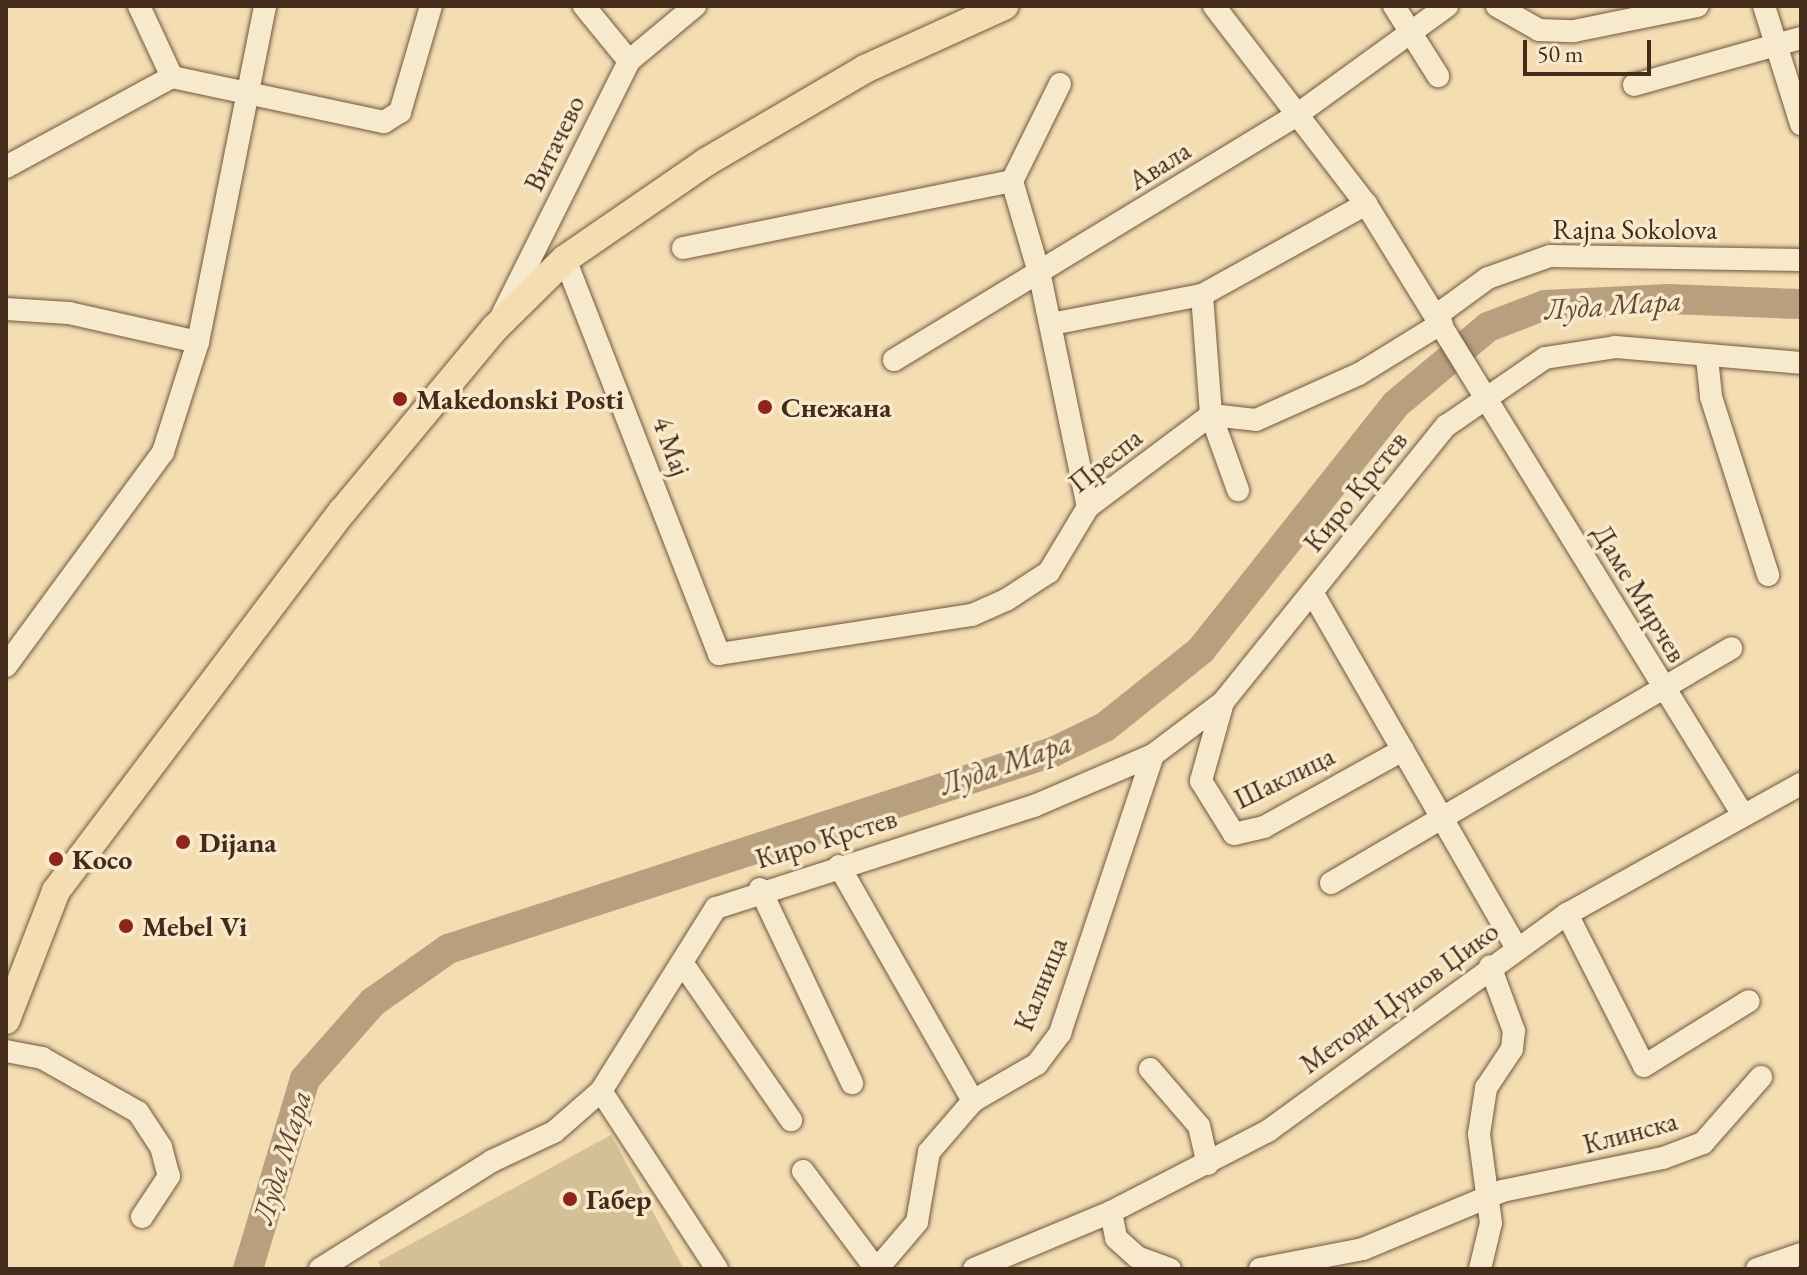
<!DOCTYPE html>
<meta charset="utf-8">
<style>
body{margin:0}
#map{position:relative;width:1807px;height:1275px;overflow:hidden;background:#f3ddb1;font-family:"EB Garamond",serif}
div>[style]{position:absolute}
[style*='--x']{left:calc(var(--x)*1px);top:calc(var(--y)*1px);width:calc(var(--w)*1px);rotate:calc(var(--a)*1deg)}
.green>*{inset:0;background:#d5bf97}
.river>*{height:30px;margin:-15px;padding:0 15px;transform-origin:15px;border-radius:15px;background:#b8a07e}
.roads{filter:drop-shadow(0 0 2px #705840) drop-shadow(0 0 2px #705840)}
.minor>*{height:22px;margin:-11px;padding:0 11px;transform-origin:11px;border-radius:11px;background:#f7e9cc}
.major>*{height:28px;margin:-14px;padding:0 14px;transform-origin:14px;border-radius:14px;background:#f3ddb1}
.dots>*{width:22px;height:22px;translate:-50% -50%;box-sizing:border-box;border:4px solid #f7e9cc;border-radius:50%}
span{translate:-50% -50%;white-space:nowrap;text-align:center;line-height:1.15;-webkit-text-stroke:7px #f7e9cc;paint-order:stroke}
.street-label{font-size:28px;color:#442b1a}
.poi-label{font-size:28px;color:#442b1a;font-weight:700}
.left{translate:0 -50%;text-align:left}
.water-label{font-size:30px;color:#614833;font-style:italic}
.frame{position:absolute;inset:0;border:8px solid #442b1a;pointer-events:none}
.scale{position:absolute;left:1523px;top:40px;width:128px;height:36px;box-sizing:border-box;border:4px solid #442b1a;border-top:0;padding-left:10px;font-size:24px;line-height:28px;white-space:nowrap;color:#442b1a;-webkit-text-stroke:6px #f7e9cc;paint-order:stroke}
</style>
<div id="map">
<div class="green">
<div style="clip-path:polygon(611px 1135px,684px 1269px,382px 1269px,378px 1262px)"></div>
</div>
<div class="river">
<div style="--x:248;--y:1269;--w:198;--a:-73.3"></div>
<div style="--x:305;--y:1079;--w:103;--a:-48.6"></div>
<div style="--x:373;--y:1002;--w:92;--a:-35.2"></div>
<div style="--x:448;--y:949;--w:636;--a:-18.04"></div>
<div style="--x:1053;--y:752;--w:58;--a:-25.7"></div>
<div style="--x:1105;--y:727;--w:123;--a:-38.7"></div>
<div style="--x:1201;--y:650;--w:314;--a:-51.6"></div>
<div style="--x:1396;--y:404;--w:120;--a:-39.9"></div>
<div style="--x:1488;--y:327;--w:61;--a:-21.1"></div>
<div style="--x:1545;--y:305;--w:123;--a:-2.8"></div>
<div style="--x:1668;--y:299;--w:133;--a:2.2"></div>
</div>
<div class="roads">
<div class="minor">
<div style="--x:139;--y:6;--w:78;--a:65.1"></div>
<div style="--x:172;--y:77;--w:217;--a:12"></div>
<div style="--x:384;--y:122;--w:19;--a:-32"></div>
<div style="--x:400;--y:112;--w:110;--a:-73.7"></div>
<div style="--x:584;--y:6;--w:71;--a:50.7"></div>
<div style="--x:1214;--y:6;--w:250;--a:52.5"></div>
<div style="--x:1366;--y:204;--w:718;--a:58.32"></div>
<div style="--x:1394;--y:6;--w:83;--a:57.8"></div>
<div style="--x:1497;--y:6;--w:48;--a:29.7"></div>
<div style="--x:1539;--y:30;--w:35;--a:2"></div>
<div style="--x:1574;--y:31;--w:126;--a:-11.5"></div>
<div style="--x:1764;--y:6;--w:124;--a:72.6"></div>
<div style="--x:1060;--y:84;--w:108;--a:116.3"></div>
<div style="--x:1012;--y:181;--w:99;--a:73.6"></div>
<div style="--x:1040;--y:276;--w:236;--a:78.3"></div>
<div style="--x:1634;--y:85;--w:173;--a:-15.7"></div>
<div style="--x:6;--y:167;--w:189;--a:-28.5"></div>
<div style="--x:683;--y:248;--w:336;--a:-11.5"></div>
<div style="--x:565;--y:259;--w:424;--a:68.7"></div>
<div style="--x:719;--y:654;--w:256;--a:-8.8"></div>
<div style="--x:972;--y:615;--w:37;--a:-24"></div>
<div style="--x:1006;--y:600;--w:51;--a:-33.1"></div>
<div style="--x:1049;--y:572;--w:76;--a:-59"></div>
<div style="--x:1088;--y:507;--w:154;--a:-36.8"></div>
<div style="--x:1211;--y:415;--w:45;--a:6.3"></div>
<div style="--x:1256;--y:420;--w:113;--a:-24.1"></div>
<div style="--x:1359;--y:374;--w:97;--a:-31.6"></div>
<div style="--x:1202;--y:295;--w:120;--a:85.7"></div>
<div style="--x:1211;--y:415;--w:80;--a:70.2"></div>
<div style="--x:6;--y:309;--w:63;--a:3.6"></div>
<div style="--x:69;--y:313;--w:132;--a:12.7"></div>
<div style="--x:503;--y:313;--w:282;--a:-63.4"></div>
<div style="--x:629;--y:61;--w:86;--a:-39.8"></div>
<div style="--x:1437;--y:315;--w:63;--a:-36"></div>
<div style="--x:1488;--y:278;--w:66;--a:-19.5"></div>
<div style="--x:1550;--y:256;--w:251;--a:0.9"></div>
<div style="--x:1051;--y:324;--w:154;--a:-10.9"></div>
<div style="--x:1202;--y:295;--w:188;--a:-29"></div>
<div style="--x:1707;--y:358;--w:39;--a:84"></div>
<div style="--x:1711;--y:397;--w:187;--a:72.2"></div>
<div style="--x:894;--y:360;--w:473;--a:-31.3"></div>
<div style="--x:1298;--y:114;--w:184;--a:-35.9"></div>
<div style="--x:1312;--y:592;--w:411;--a:60.1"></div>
<div style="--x:6;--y:666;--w:265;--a:-53.7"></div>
<div style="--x:163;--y:452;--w:115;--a:-72.3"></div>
<div style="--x:198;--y:342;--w:343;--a:-78.7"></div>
<div style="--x:1223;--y:702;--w:82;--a:105.6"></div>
<div style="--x:1201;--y:781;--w:62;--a:58.1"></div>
<div style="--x:1234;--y:834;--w:31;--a:-13"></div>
<div style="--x:1264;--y:827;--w:159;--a:-29"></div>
<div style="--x:839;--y:866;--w:271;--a:60.3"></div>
<div style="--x:1331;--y:883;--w:464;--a:-30.4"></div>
<div style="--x:760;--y:889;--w:215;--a:64.6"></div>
<div style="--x:1567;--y:914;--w:170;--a:63.1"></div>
<div style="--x:1644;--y:1066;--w:123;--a:-31.8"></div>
<div style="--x:683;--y:964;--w:190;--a:55.3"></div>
<div style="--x:6;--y:1051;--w:37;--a:11"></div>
<div style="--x:42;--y:1058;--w:110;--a:29.4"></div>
<div style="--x:138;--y:1112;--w:42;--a:56.7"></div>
<div style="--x:161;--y:1147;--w:30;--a:75"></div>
<div style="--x:169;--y:1176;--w:49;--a:123.4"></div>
<div style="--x:1150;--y:1069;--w:75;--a:49.3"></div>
<div style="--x:1199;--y:1126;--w:39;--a:77"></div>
<div style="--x:601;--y:1091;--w:212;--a:56.9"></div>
<div style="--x:803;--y:1171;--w:122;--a:53.3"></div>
<div style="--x:1111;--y:1212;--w:26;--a:79"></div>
<div style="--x:1116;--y:1238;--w:28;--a:42"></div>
<div style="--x:1137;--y:1257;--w:35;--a:20"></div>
<div style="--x:320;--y:1269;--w:203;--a:-32.1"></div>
<div style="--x:492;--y:1161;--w:68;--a:-25.1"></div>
<div style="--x:554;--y:1132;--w:62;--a:-41.1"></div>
<div style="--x:601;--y:1091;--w:216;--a:-57.9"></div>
<div style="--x:716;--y:908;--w:334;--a:-17.8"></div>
<div style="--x:1034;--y:806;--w:129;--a:-23.2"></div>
<div style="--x:1153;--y:755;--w:88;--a:-37.1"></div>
<div style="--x:1223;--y:702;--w:355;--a:-51.1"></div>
<div style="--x:1446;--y:426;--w:120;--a:-34.5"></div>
<div style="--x:1545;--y:358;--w:71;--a:-8.9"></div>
<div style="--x:1615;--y:347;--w:187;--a:4.9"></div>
<div style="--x:877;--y:1269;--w:62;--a:-49.6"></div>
<div style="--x:917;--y:1222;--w:71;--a:-80.3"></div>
<div style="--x:929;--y:1152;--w:67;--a:-49.2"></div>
<div style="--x:973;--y:1101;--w:74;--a:-30"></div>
<div style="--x:1037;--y:1064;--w:39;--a:-53"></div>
<div style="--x:1060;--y:1033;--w:293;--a:-71.5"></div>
<div style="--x:974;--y:1269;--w:148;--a:-22.6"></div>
<div style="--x:1111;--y:1212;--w:177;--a:-27.3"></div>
<div style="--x:1268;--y:1131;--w:369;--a:-36"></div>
<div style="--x:1567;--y:914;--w:268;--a:-29.1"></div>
<div style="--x:1260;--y:1269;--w:105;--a:-11"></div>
<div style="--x:1363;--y:1249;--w:151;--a:-22.6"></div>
<div style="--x:1502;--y:1191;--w:164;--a:-11.6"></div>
<div style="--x:1663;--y:1158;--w:43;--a:-20.6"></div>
<div style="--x:1703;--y:1143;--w:88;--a:-48.7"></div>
<div style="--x:1480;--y:1269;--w:47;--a:-76.6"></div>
<div style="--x:1491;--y:1223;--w:90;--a:-97.7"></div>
<div style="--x:1479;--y:1134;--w:47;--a:-81.3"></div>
<div style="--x:1486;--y:1088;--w:47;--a:-56.3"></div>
<div style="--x:1512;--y:1049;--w:18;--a:-84"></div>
<div style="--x:1514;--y:1031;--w:69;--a:-110.3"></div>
<div style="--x:1757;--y:1269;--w:46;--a:-18.8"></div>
</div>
<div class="major">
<div style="--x:6;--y:1020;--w:138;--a:-68.8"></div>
<div style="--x:56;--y:891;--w:475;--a:-53"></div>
<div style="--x:342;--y:512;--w:239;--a:-50.3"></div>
<div style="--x:495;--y:328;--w:98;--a:-44.6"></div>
<div style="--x:565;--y:259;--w:171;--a:-34.5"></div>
<div style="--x:706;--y:162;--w:184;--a:-30.3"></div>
<div style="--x:865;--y:69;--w:153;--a:-24.4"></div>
</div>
</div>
<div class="dots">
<div style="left:400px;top:399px;background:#8f2418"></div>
<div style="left:765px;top:407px;background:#8f2418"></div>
<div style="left:183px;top:842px;background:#8f2418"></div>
<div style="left:56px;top:859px;background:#8f2418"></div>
<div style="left:126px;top:926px;background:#8f2418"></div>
<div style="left:570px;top:1199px;background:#8f2418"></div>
</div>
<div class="street-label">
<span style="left:554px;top:143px;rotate:-64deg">Витачево</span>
<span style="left:1159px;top:165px;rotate:-32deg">Авала</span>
<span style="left:1635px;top:229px">Rajna Sokolova</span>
<span style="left:672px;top:446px;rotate:70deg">4 Мај</span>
<span style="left:1105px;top:460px;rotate:-39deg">Преспа</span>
<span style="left:1355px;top:491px;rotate:-51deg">Киро Крстев</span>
<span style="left:1640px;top:593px;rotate:59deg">Даме Мирчев</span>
<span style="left:1284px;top:777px;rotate:-26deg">Шаклица</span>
<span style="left:826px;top:838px;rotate:-17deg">Киро Крстев</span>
<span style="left:1040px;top:984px;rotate:-68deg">Калница</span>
<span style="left:1399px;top:997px;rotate:-36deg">Методи Џунов Џико</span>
<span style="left:1630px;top:1132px;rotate:-15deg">Клинска</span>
</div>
<div class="poi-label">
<span class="left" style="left:416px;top:399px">Makedonski Posti</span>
<span class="left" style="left:781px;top:407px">Снежана</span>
<span class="left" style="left:199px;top:842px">Dijana</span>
<span class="left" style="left:72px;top:859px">Koco</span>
<span class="left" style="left:142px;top:926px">Mebel Vi</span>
<span class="left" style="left:586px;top:1199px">Габер</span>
</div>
<div class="water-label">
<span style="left:1613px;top:305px;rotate:-4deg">Луда Мара</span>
<span style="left:1006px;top:764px;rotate:-19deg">Луда Мара</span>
<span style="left:282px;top:1157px;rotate:-73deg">Луда Мара</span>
</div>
<div class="frame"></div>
<div class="scale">50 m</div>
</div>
